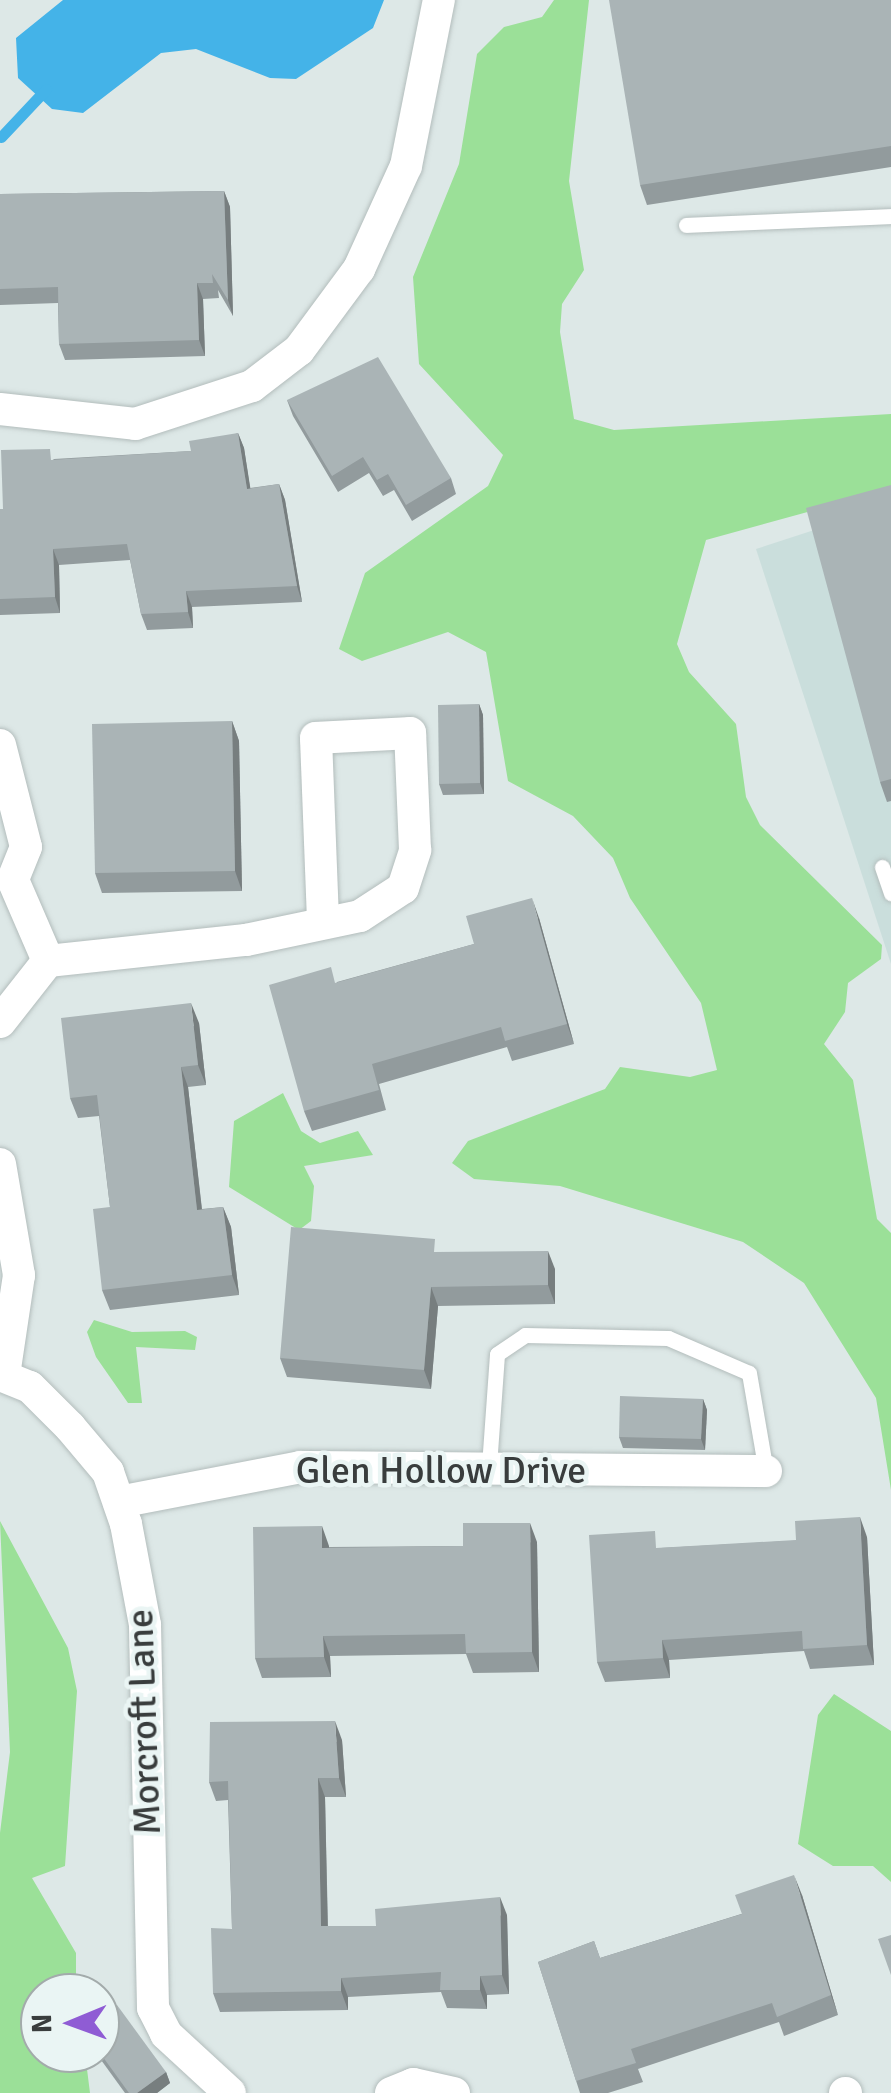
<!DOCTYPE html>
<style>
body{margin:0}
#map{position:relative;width:891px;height:2093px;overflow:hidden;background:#dde8e7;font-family:Signika,sans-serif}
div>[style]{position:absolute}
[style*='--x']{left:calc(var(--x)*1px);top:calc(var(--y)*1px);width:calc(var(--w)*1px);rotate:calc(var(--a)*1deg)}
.built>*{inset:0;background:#cadedc}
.green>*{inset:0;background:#9be098}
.water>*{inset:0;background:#44b3e8}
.stream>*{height:11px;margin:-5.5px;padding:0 5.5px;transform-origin:5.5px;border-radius:5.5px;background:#44b3e8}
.roads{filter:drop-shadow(0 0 2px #b3bdbc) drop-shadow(0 0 2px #b3bdbc)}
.service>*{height:15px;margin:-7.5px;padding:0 7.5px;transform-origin:7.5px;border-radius:7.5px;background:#fff}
.minor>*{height:32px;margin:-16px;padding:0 16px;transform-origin:16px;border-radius:16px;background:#fff}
.wall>*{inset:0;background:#929b9d}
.shaded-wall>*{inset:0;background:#777e7f}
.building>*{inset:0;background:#aab4b6}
span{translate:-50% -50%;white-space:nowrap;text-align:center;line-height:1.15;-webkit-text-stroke:9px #eaf5f4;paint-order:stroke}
.street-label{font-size:38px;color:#393d3d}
.north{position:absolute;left:20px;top:1973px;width:100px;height:100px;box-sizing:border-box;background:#eaf5f4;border:2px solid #a3abab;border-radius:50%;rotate:269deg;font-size:28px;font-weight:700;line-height:40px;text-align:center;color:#393d3d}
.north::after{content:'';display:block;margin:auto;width:35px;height:45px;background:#8f5cd4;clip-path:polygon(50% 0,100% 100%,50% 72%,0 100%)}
</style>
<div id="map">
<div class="built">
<div style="clip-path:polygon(891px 505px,891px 964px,756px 549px)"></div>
</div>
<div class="green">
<div style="clip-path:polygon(554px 0,589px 0,569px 181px,584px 270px,562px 304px,560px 332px,574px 419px,614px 430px,891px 414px,891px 489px,706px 540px,677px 644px,689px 672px,736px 724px,746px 797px,760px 825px,882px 945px,881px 959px,848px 983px,845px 1012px,824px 1044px,853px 1080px,877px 1219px,891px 1233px,891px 1490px,876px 1398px,804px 1283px,743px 1242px,560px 1186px,474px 1179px,452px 1163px,468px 1141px,605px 1089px,620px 1067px,690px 1077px,717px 1070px,701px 1003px,630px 898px,613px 858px,573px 816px,508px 781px,486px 652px,448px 632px,362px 661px,339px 649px,365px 573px,488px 486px,503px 455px,419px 364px,413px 277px,459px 164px,477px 54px,504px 27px,542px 17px)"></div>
<div style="clip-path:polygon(283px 1093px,301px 1131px,320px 1143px,358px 1131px,373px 1155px,304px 1166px,314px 1186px,311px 1221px,299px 1230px,229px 1187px,234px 1121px)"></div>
<div style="clip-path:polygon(94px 1320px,132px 1332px,185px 1331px,197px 1337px,195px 1350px,136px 1347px,142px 1403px,128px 1403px,96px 1357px,87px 1332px)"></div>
<div style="clip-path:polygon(0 1521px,68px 1648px,77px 1691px,65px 1866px,32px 1878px,76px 1953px,76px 1993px,40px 1993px,40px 2053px,85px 2053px,90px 2093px,0 2093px,0 1833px,10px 1752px)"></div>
<div style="clip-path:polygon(834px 1694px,891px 1731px,891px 1882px,873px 1866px,833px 1866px,798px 1844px,818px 1715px)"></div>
</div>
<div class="water">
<div style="clip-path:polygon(63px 0,384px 0,373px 28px,296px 79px,270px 78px,196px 49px,161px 53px,83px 113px,52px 109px,18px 78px,16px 38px)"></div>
</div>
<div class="stream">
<div style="--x:1;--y:137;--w:66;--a:-46.8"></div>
</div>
<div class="roads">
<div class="service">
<div style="--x:686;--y:225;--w:205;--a:-2.5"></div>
<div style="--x:882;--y:867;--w:28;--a:71"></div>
<div style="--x:489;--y:1466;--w:112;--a:-85.9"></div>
<div style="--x:497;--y:1354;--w:34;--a:-34"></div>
<div style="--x:525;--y:1335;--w:143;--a:1.2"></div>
<div style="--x:668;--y:1338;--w:88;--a:23.4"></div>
<div style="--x:749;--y:1373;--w:99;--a:80.2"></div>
</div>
<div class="minor">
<div style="--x:0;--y:409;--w:136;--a:6.3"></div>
<div style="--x:135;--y:424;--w:123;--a:-18"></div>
<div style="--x:252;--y:386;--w:59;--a:-37.5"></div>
<div style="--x:299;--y:350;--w:101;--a:-53.5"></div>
<div style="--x:359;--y:269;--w:113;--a:-65.5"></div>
<div style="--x:406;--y:166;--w:169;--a:-78.8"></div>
<div style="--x:0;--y:745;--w:105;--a:75.7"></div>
<div style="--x:26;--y:847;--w:35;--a:112"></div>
<div style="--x:13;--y:880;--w:88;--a:66.6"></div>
<div style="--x:0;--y:1022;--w:78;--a:-51.8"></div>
<div style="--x:48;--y:961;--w:199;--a:-6.1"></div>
<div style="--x:246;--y:940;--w:116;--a:-11.9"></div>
<div style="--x:360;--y:916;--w:51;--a:-33.1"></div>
<div style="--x:403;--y:888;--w:40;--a:-72"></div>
<div style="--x:415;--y:850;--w:117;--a:-92.4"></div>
<div style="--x:410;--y:733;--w:94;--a:177"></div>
<div style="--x:316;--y:738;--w:185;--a:87.8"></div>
<div style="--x:0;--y:1164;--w:113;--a:80.3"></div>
<div style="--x:19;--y:1275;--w:101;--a:98.5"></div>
<div style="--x:0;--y:1375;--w:32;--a:22"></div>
<div style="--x:30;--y:1387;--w:57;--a:45"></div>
<div style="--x:70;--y:1427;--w:59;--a:49.8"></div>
<div style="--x:108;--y:1472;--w:55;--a:70.9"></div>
<div style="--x:126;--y:1524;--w:103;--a:79.3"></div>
<div style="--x:145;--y:1625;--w:383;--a:88.8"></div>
<div style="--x:153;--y:2008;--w:29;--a:63"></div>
<div style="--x:166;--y:2034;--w:87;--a:42.7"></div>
<div style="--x:119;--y:1502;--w:184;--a:-10.9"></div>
<div style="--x:300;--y:1467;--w:466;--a:0.5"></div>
<div style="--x:391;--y:2093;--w:24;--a:-22"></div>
<div style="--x:413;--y:2084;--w:42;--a:12.4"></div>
<div style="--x:845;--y:2093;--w:1;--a:0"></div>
</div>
</div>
<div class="wall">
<div style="clip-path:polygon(891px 0,891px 167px,647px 205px,640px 185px)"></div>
<div style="clip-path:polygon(224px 191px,230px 207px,233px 316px,218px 290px,219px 298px,203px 299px,205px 356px,65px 360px,59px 344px,58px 303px,0 305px,0 194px)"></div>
<div style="clip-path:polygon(287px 400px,451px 478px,456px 494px,412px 521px,394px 490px,383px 496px,369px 473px,338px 492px,293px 416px)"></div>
<div style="clip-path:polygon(238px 433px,244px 448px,250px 488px,279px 484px,285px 500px,302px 602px,192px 607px,193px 628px,147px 630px,141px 614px,130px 560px,59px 565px,60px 613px,0 615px,0 509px,3px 509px,54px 459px,191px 451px)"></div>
<div style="clip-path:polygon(891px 485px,891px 801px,887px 802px,880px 782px)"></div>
<div style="clip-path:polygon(479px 704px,483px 715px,484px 794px,443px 795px,439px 784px)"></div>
<div style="clip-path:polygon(232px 721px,239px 741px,242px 891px,102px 893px,95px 873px)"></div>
<div style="clip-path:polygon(539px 918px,574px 1044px,512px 1061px,507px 1047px,379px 1084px,386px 1110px,312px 1131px,304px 1111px,337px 982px,474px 944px)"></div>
<div style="clip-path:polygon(199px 1023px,206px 1085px,188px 1087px,202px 1209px,223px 1207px,231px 1227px,239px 1295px,110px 1310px,102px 1290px,110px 1207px,99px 1116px,78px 1118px,70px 1098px)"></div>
<div style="clip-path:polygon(440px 1252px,555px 1269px,555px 1304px,438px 1306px,431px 1389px,287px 1377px,280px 1358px)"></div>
<div style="clip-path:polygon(703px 1399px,707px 1410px,705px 1450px,623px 1448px,619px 1437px)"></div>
<div style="clip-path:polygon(867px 1537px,874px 1665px,810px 1669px,804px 1651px,669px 1660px,670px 1678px,605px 1682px,597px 1662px,661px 1548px)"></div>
<div style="clip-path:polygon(537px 1542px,539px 1672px,473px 1673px,466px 1654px,330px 1656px,331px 1677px,262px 1678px,255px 1658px,329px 1547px,463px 1546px)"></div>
<div style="clip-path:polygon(342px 1740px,346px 1797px,325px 1797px,328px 1926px,376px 1926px,507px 1915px,509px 1994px,487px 1995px,487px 2009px,447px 2008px,441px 1992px,348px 1997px,348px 2010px,220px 2012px,213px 1993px,232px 1929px,228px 1800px,216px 1801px,209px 1782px)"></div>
<div style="clip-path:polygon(802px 1895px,838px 2015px,784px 2036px,779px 2022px,638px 2069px,643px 2082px,608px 2093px,580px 2093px,538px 1962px,594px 1941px,600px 1958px)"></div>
<div style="clip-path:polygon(96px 2053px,166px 2072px,170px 2083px,157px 2093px,125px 2093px)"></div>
</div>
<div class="shaded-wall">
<div style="clip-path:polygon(224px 191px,230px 207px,233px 316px,228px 300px)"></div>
<div style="clip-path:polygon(197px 283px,203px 299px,205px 356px,199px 340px)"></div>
<div style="clip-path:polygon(238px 433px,244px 448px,253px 505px,247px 489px)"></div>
<div style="clip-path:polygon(279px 484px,285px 500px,302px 602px,297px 586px)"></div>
<div style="clip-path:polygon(53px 549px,59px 565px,60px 613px,55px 597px)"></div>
<div style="clip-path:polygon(186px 591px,192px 607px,193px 628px,188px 612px)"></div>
<div style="clip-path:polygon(479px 704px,483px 715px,484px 794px,480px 783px)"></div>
<div style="clip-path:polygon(232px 721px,239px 741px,242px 891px,235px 871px)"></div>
<div style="clip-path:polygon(532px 898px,539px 918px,574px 1044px,567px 1024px)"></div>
<div style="clip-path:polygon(191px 1003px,199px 1023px,206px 1085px,198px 1065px)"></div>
<div style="clip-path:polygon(181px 1067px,188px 1087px,204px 1229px,197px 1210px)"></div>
<div style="clip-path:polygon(223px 1207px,231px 1227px,239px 1295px,232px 1275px)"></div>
<div style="clip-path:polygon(548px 1251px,555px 1269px,555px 1304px,548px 1285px)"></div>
<div style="clip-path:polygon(431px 1287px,438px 1306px,431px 1389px,424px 1370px)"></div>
<div style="clip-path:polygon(703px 1399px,707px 1410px,705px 1450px,701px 1439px)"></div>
<div style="clip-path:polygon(860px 1517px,867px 1537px,874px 1665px,867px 1645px)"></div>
<div style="clip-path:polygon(530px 1523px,537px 1542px,539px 1672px,532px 1652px)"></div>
<div style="clip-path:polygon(322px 1526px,329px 1546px,329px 1567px,322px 1548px)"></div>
<div style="clip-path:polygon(323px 1636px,330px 1656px,331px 1677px,324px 1657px)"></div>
<div style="clip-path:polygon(662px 1640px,669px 1660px,670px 1678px,663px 1658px)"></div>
<div style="clip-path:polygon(335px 1721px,342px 1740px,346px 1797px,339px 1778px)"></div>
<div style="clip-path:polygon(318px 1778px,325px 1797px,328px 1945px,321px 1926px)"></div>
<div style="clip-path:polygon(794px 1875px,802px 1895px,838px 2015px,831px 1995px)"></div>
<div style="clip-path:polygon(500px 1897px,507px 1915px,509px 1994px,502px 1975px)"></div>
<div style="clip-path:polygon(480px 1976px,487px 1995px,487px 2009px,480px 1990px)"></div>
<div style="clip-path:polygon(341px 1978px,348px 1997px,348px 2010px,341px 1991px)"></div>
<div style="clip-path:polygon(166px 2072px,170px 2083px,157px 2093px,137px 2093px)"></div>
</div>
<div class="building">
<div style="clip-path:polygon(609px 0,891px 0,891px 146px,640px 185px)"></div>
<div style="clip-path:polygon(224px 191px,228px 300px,212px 274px,213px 283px,197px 283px,199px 340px,59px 344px,58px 287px,0 289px,0 194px)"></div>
<div style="clip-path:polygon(378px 357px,451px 478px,406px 505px,388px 474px,377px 480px,363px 457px,332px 476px,287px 400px)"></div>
<div style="clip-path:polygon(238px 433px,247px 489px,279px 484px,297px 586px,186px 591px,188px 612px,141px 614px,127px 544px,53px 549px,55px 597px,0 599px,0 509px,3px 509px,1px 450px,50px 449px,51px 460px,191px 451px,189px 441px)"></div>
<div style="clip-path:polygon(891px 485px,891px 779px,880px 782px,806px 508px)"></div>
<div style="clip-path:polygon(479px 704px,480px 783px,439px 784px,438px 705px)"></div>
<div style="clip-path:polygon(232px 721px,235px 871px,95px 873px,92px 724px)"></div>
<div style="clip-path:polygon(532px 898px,567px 1024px,505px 1041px,501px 1027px,372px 1064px,379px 1090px,304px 1111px,269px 985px,331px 967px,335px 983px,474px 944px,466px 916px)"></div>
<div style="clip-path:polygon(191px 1003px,198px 1065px,181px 1067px,197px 1210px,223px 1207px,232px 1275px,102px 1290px,93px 1209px,110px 1207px,97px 1095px,70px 1098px,61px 1018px)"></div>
<div style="clip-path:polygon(291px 1227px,435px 1239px,434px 1252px,548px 1251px,548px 1285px,431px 1287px,424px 1370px,280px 1358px)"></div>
<div style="clip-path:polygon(620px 1396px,703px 1399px,701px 1439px,619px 1437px)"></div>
<div style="clip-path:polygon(860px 1517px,867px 1645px,803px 1649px,802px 1631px,662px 1640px,663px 1658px,597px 1662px,589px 1535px,655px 1531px,656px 1548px,796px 1540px,795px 1521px)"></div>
<div style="clip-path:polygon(463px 1523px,530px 1523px,532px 1652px,466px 1653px,465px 1634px,323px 1636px,324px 1657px,255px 1658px,253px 1527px,322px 1526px,322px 1548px,463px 1546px)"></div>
<div style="clip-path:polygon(335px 1721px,339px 1778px,318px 1778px,321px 1926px,376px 1926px,375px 1909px,500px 1897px,502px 1975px,480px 1976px,480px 1990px,440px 1990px,441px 1972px,341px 1978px,341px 1991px,213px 1993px,211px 1928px,232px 1929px,228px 1781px,209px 1782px,210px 1722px)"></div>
<div style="clip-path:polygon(794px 1875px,831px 1995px,777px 2017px,772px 2003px,631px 2049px,636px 2063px,576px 2081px,538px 1962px,594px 1941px,600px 1958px,742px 1914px,735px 1895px)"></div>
<div style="clip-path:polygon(891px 1935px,891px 1975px,878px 1939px)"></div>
<div style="clip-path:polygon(117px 2005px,166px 2072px,137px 2093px,129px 2093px,100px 2053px,100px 2018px)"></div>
</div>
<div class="street-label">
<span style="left:441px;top:1471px">Glen Hollow Drive</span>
<span style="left:144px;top:1722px;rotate:-92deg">Morcroft Lane</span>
</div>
<div class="north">N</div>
</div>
